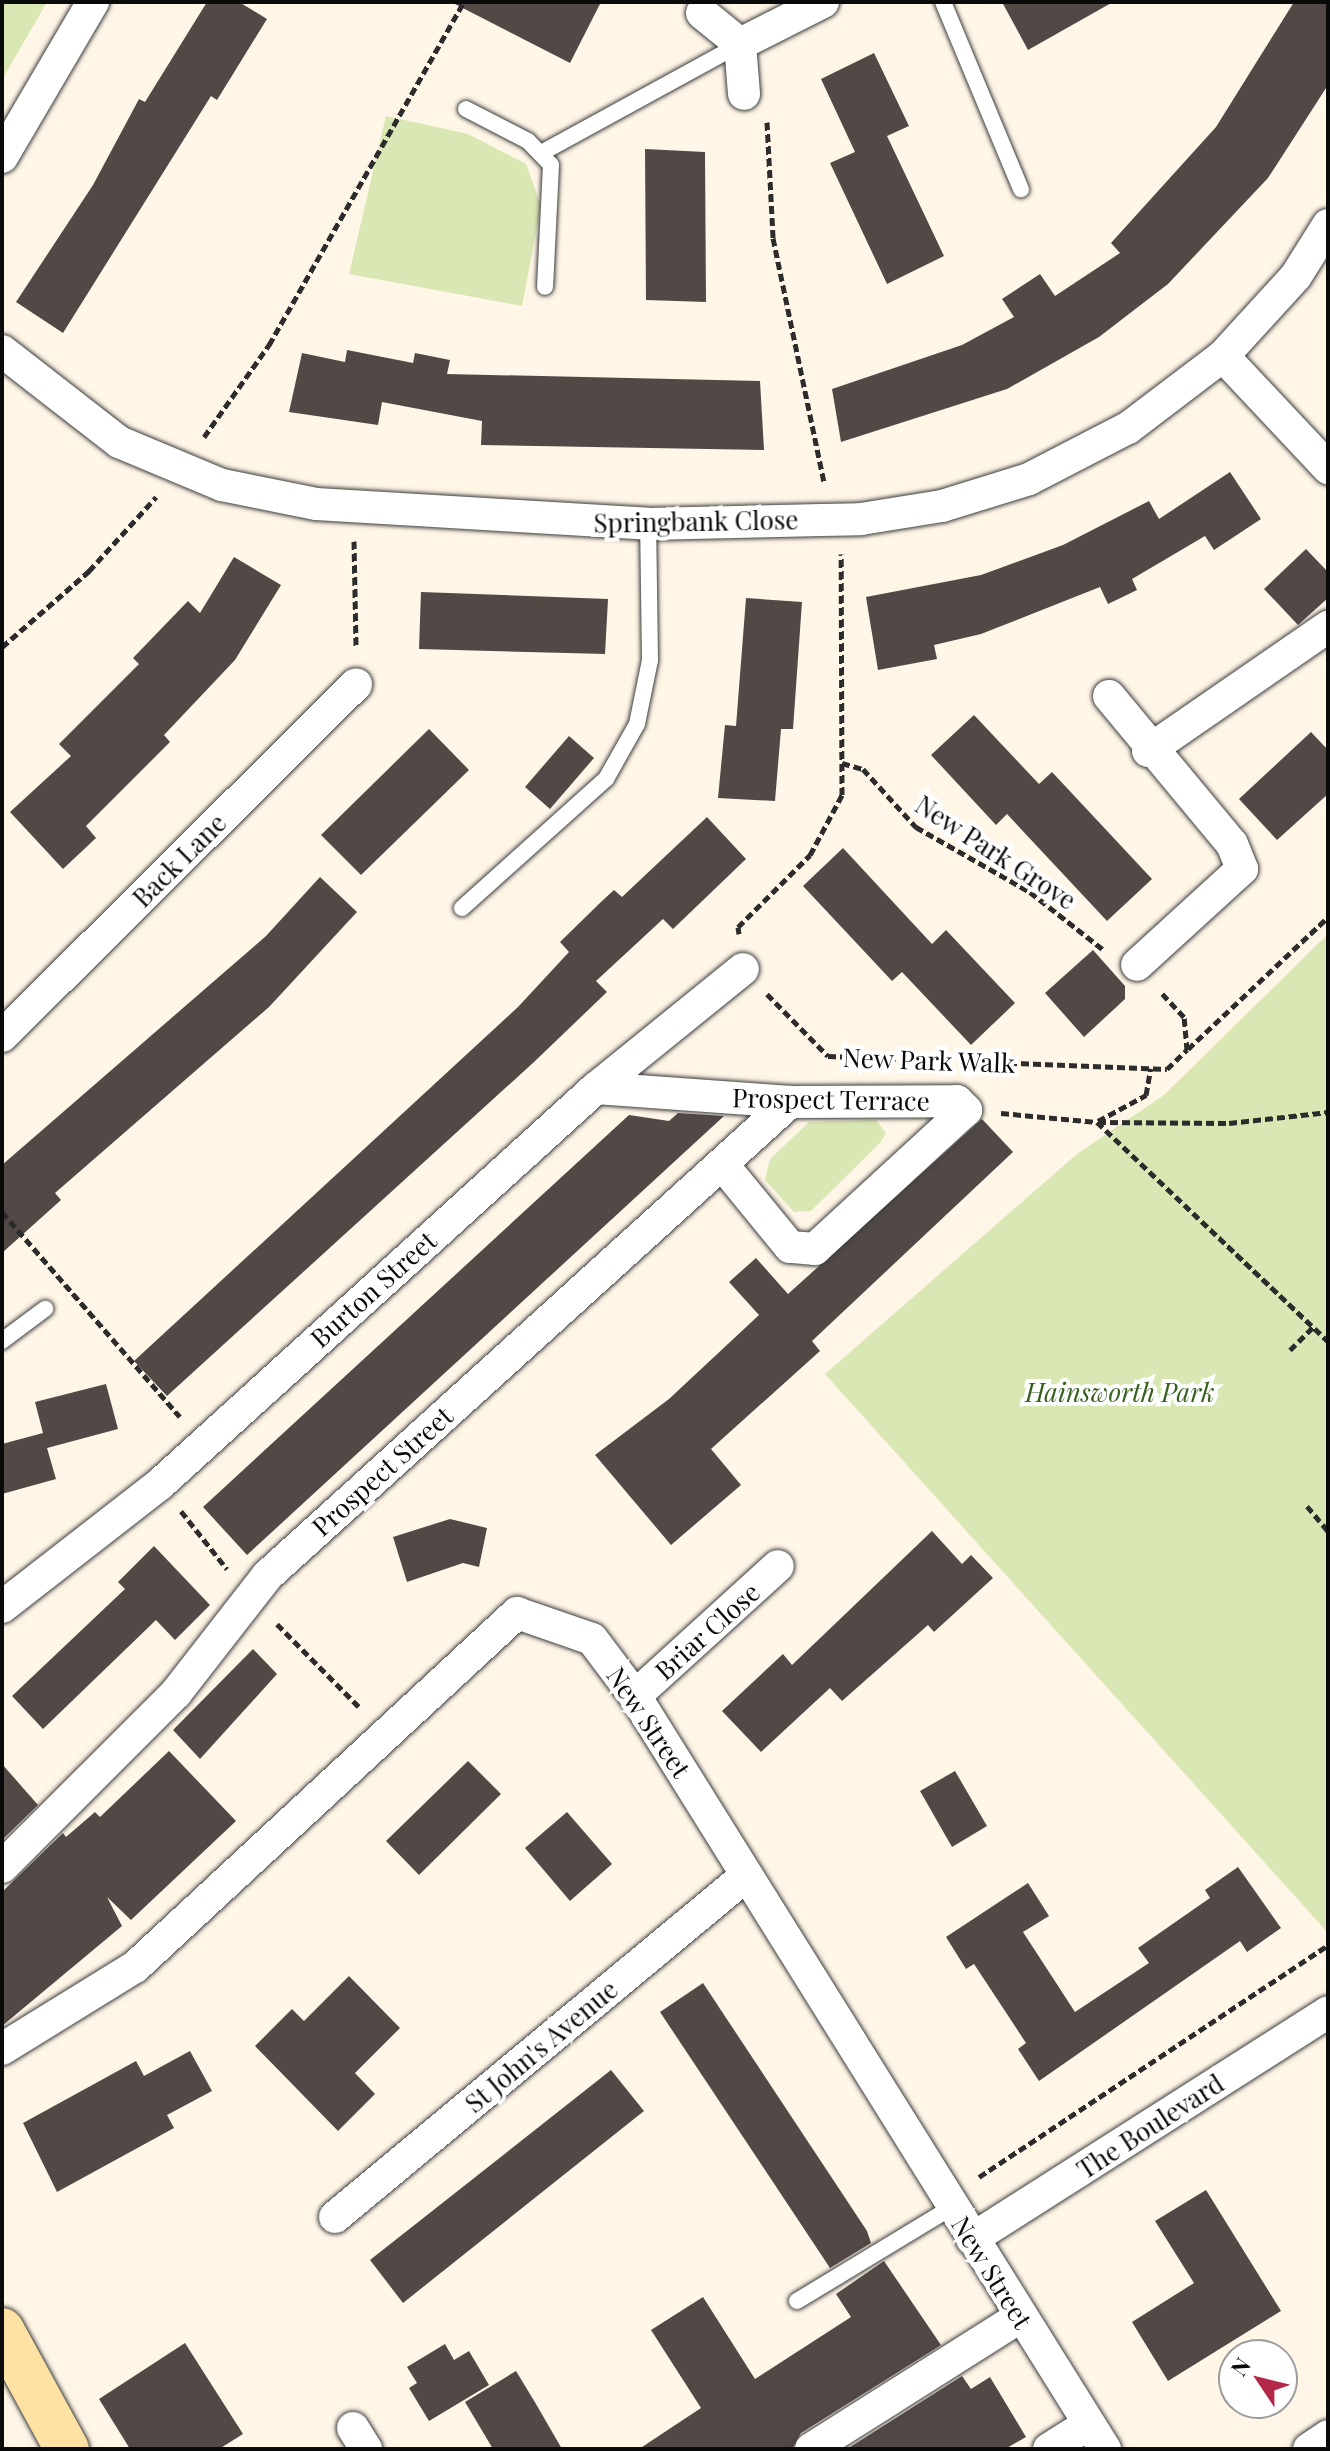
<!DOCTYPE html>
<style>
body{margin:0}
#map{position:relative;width:1330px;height:2451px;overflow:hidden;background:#fff6e7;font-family:"Playfair Display",serif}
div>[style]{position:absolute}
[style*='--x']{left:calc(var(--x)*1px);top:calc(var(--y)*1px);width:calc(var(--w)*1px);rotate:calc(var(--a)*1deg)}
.green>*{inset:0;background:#d8e7b3}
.building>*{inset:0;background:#524947}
.path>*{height:5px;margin-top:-2.5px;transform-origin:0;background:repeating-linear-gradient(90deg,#2c2c2c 0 8px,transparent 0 12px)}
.roads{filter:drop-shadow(0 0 2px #3d3d3d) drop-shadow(0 0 2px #3d3d3d)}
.service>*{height:16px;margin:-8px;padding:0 8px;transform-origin:8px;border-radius:8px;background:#fff}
.minor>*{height:32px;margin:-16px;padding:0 16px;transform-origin:16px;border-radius:16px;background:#fff}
.secondary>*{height:44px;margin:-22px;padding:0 22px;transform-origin:22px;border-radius:22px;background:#fde2a4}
span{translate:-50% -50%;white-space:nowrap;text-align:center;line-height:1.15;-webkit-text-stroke:8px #fff;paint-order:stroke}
.street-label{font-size:26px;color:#0a0a0a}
.park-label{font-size:26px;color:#375f1d;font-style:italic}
.frame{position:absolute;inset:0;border:4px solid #0a0a0a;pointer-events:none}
.north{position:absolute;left:1218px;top:2339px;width:80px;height:80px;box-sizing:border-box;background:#fff;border:2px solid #9d9d9d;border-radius:50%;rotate:305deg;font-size:22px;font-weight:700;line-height:32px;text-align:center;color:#0a0a0a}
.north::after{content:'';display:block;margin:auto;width:28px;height:36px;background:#b52749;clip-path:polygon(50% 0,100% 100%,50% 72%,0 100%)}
</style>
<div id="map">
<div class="green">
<div style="clip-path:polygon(2px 2px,47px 2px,2px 80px)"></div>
<div style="clip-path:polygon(386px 116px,468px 134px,526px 164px,541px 206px,522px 306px,349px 274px)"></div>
<div style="clip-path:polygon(1328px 934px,1328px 1933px,825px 1374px,1077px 1154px,1164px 1095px)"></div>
<div style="clip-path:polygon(876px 1120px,886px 1133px,880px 1143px,811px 1211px,794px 1212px,765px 1180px,770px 1159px,809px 1122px)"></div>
</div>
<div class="building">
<div style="clip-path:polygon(207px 2px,239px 2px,267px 19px,217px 100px,211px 96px,63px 333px,16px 302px,93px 185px,139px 99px,145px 102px)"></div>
<div style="clip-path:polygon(451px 2px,601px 2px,570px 63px)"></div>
<div style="clip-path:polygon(1002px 2px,1113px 2px,1028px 50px)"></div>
<div style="clip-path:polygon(1294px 2px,1328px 2px,1328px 85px,1268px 178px,1168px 284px,1099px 337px,1007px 389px,841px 442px,832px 389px,962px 345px,1014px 317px,1002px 299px,1040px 274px,1055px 296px,1120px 253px,1111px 243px,1216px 127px)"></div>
<div style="clip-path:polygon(874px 53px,909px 126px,887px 136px,944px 256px,887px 284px,830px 163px,855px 152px,821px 79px)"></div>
<div style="clip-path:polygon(645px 149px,705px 152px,706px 302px,646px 300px)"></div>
<div style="clip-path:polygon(347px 350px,413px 363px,415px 353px,450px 360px,447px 374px,760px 381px,764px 450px,481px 445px,482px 421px,382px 402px,378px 425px,289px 412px,302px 353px,345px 362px)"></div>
<div style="clip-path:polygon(1230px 472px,1261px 519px,1214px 550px,1205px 536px,1132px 579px,1137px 590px,1108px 604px,1100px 587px,981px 634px,934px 645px,937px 659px,878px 670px,866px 597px,981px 575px,1063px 545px,1149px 501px,1159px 519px)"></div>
<div style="clip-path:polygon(1306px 549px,1328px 572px,1328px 598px,1298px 625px,1264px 589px)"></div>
<div style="clip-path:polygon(234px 557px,281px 585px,235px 660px,164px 735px,170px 742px,86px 826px,96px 838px,63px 869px,10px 812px,71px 756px,59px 744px,139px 664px,133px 658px,188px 601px,200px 613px)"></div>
<div style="clip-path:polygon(421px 592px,608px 599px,605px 654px,419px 649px)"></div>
<div style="clip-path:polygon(746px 598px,802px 602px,793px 729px,781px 729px,775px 801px,718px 798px,725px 725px,736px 726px)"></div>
<div style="clip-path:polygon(974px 715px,1039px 784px,1052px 772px,1152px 879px,1107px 921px,1007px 814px,996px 825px,931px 755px)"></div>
<div style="clip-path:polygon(429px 729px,469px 770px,361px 875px,321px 835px)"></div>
<div style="clip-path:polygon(1311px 732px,1328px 750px,1328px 794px,1277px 840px,1239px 799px)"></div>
<div style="clip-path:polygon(569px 736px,594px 758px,550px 809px,525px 787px)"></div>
<div style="clip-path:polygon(707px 817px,746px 859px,673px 929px,663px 919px,596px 981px,607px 992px,534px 1062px,167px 1396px,134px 1361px,518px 1007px,569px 952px,560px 942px,602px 901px,614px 890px,622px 897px)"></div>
<div style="clip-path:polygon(843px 848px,932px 944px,946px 930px,1015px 1003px,971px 1045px,902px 972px,892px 981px,803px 886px)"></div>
<div style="clip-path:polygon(320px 877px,357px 912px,269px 1007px,55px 1193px,61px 1200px,2px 1253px,2px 1165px,266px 936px)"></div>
<div style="clip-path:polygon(1093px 950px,1125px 986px,1125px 999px,1084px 1037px,1045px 993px)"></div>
<div style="clip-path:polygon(678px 1113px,724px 1116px,247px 1555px,203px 1507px,629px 1115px,669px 1121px)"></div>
<div style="clip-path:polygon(982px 1119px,1013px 1152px,812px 1341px,820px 1351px,711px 1449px,741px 1485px,671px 1545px,595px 1455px,669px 1399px,759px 1315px,729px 1282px,756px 1258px,788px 1294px)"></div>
<div style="clip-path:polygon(106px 1384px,118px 1429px,47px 1448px,56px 1479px,2px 1494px,2px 1444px,43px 1433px,35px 1402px)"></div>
<div style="clip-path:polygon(450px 1519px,487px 1528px,479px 1567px,463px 1563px,407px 1582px,393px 1537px)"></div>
<div style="clip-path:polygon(932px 1531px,962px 1564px,971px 1555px,993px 1578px,934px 1632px,928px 1625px,842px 1701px,830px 1688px,761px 1752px,722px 1711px,783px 1654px,792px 1665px)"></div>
<div style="clip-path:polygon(154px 1546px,210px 1605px,175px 1640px,156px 1620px,43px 1729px,12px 1696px,125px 1589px,118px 1582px)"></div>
<div style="clip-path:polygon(253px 1649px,277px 1674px,200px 1759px,173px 1730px)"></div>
<div style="clip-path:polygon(169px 1751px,236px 1821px,131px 1920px,107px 1897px,122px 1926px,2px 2026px,2px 1892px,63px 1833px,66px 1837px,95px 1812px,100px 1817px)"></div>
<div style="clip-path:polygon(468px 1761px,501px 1794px,419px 1875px,386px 1841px)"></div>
<div style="clip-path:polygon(2px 1764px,38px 1805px,2px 1840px)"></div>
<div style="clip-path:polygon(955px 1771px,987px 1826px,952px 1847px,920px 1791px)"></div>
<div style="clip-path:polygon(567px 1812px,612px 1864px,570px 1901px,525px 1848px)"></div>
<div style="clip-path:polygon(1238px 1867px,1281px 1928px,1247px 1952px,1240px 1941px,1039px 2081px,1018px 2049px,1026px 2043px,974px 1964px,966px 1969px,946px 1937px,1028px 1883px,1049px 1916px,1023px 1932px,1075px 2012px,1149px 1963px,1138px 1948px,1210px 1898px,1205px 1890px)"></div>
<div style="clip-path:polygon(349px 1976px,400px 2028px,355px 2073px,375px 2094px,338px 2131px,255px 2046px,292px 2009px,304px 2021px)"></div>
<div style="clip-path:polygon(703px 1983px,867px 2231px,871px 2243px,830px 2268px,660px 2012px)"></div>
<div style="clip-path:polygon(190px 2051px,212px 2091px,167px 2115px,174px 2128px,57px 2192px,23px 2123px,136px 2061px,144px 2076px)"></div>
<div style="clip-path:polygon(611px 2070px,644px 2111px,403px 2303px,370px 2260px)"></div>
<div style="clip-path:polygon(1206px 2190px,1281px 2311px,1168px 2381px,1132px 2322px,1194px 2283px,1155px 2221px)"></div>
<div style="clip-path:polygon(884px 2261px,941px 2345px,801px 2433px,792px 2449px,639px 2449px,701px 2408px,651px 2330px,703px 2297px,755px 2379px,851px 2317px,836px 2294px)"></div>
<div style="clip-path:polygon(185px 2343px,243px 2434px,219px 2449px,130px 2449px,99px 2399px)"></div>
<div style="clip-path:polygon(445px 2344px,454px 2360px,469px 2351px,489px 2385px,429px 2421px,409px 2388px,417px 2383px,407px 2367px)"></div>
<div style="clip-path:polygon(516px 2371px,536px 2404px,562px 2449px,493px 2449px,465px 2402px)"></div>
<div style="clip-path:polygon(962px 2376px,971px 2389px,990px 2377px,1026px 2437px,1005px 2449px,847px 2449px)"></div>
</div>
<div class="path">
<div style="--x:767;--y:122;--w:116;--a:87"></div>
<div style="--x:773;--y:238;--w:249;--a:78.2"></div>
<div style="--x:204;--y:437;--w:113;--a:-54.8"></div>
<div style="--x:269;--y:345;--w:395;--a:-60.4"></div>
<div style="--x:354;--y:541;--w:106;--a:88.9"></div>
<div style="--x:2;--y:647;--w:116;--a:-41.1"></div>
<div style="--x:89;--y:571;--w:100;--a:-47.8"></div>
<div style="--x:842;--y:763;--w:22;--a:16"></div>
<div style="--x:863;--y:769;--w:79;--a:47.6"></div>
<div style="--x:916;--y:827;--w:131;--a:29.7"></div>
<div style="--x:1030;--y:892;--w:95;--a:38.2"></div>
<div style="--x:739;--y:934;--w:7;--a:-98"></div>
<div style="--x:738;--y:927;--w:102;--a:-45"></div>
<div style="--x:810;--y:855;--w:68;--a:-61.9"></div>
<div style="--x:842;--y:795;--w:241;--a:-90.2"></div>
<div style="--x:767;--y:994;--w:87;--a:45.5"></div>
<div style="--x:828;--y:1056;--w:107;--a:2.1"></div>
<div style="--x:1188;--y:1049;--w:192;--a:-43.3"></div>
<div style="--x:961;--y:1061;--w:206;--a:2.2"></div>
<div style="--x:1167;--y:1069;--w:28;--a:-44"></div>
<div style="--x:1187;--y:1050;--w:33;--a:-95"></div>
<div style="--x:1184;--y:1017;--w:35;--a:-133"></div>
<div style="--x:1001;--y:1113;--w:96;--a:5.4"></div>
<div style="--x:1097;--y:1122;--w:318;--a:43.5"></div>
<div style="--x:1098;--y:1121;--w:55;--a:-28.4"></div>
<div style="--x:1146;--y:1095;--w:27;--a:-80"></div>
<div style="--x:1098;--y:1122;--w:131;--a:0.4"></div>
<div style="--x:1229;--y:1123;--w:100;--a:-6.3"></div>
<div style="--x:2;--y:1212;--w:271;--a:49"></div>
<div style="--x:1290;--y:1350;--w:33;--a:-45"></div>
<div style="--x:1307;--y:1506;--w:33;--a:50"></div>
<div style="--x:181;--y:1511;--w:74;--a:51.6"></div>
<div style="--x:277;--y:1624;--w:118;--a:45.3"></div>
<div style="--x:979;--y:2177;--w:419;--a:-33.6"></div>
</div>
<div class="roads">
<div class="service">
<div style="--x:943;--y:2;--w:203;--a:67.4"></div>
<div style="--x:466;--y:109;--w:70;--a:27.3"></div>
<div style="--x:528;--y:141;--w:33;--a:46"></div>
<div style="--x:551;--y:165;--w:122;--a:92.8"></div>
<div style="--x:543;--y:152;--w:225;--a:-28.7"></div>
<div style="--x:462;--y:908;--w:193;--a:-41.9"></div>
<div style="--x:606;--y:779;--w:63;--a:-60.6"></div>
<div style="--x:637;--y:724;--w:65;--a:-78.5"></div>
<div style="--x:650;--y:660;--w:136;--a:-90.8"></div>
<div style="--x:2;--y:1341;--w:54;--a:-36.7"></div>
<div style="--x:797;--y:2301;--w:181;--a:-31.2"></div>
</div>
<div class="minor">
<div style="--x:702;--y:13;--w:49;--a:39.2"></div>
<div style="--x:740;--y:44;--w:93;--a:-26.8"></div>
<div style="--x:740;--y:44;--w:50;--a:85.4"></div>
<div style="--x:2;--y:157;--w:180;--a:-59.6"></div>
<div style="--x:2;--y:351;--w:148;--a:37.9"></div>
<div style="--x:119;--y:442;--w:112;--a:22.7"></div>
<div style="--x:222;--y:485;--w:96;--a:11.4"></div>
<div style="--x:316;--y:504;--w:333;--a:3.4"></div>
<div style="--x:648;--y:524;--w:213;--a:-1.3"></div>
<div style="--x:861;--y:519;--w:82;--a:-9.1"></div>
<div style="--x:942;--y:506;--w:91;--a:-17.2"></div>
<div style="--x:1029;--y:479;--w:111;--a:-27.3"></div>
<div style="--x:1128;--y:428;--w:119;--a:-37.2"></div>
<div style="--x:1223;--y:356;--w:108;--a:-47.6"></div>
<div style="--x:1296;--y:276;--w:60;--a:-57.9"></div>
<div style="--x:1223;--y:356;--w:154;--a:46.8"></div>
<div style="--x:1109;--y:696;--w:192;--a:50.3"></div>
<div style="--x:1232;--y:844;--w:27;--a:68"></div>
<div style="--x:1242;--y:869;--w:142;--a:137.6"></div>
<div style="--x:1148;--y:751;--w:219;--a:-34.6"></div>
<div style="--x:2;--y:1036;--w:499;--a:-44.8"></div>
<div style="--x:596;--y:1088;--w:195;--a:4.1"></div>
<div style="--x:790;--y:1102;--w:167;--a:-0.3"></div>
<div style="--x:957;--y:1101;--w:13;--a:45"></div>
<div style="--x:966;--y:1110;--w:205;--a:137.4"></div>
<div style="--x:815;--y:1249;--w:25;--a:-175"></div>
<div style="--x:790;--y:1247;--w:107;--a:-129.3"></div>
<div style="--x:2;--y:1607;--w:200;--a:-37.9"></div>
<div style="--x:160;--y:1484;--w:589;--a:-42.25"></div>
<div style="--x:596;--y:1088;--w:189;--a:-39"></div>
<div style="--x:635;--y:1696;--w:193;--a:-42.3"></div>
<div style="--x:2;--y:1867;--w:246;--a:-45"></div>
<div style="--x:176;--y:1693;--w:148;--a:-52.1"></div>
<div style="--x:267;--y:1576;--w:706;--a:-42.19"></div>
<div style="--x:2;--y:2049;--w:156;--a:-31.7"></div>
<div style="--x:135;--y:1967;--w:521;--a:-42.82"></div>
<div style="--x:517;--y:1613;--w:79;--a:19.1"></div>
<div style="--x:592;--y:1639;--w:71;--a:53"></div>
<div style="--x:635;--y:1696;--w:888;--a:58.03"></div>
<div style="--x:335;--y:2217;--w:535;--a:-39.7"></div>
<div style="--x:972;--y:2239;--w:422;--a:-32.5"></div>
<div style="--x:353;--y:2428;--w:25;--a:58"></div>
<div style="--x:811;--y:2449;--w:247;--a:-32.3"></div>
<div style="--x:1049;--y:2449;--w:45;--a:-32.3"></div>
<div style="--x:1309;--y:2449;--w:23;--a:-34"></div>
</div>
<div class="secondary">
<div style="--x:2;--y:2330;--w:136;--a:61.4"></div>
</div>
</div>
<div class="street-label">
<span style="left:696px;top:521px;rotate:-1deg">Springbank Close</span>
<span style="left:996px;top:852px;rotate:33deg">New Park Grove</span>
<span style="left:179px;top:860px;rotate:-45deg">Back Lane</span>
<span style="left:929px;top:1060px;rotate:2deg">New Park Walk</span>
<span style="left:831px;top:1099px;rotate:1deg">Prospect Terrace</span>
<span style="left:373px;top:1289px;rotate:-42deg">Burton Street</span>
<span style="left:382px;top:1471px;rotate:-42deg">Prospect Street</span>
<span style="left:707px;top:1631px;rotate:-42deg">Briar Close</span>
<span style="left:649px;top:1722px;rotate:56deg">New Street</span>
<span style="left:541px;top:2046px;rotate:-40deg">St John's Avenue</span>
<span style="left:1150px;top:2126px;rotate:-33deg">The Boulevard</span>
<span style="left:992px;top:2272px;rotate:58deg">New Street</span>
</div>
<div class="park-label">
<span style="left:1120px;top:1392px">Hainsworth Park</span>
</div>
<div class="frame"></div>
<div class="north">N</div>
</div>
